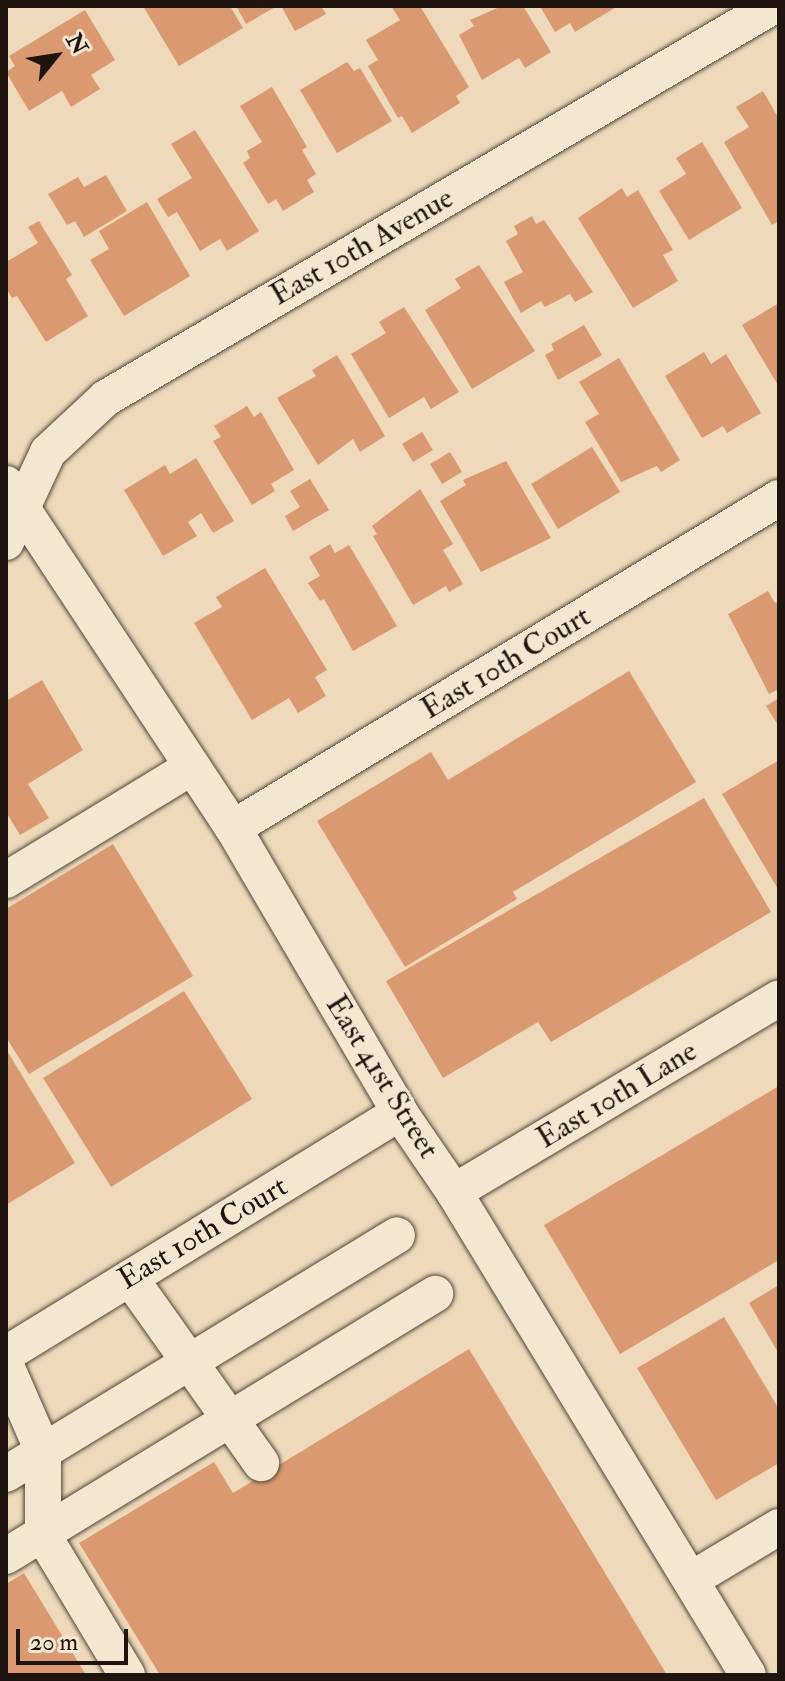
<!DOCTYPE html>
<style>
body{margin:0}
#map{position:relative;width:785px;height:1681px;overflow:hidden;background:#eedaba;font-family:"IM FELL Double Pica",serif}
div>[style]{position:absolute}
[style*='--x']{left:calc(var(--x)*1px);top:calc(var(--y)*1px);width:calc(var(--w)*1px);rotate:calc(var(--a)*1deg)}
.building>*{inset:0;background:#db9971}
.roads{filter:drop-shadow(0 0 2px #53463a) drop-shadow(0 0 2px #53463a)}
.minor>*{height:36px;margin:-18px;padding:0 18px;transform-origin:18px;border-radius:18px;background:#f4e7d2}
span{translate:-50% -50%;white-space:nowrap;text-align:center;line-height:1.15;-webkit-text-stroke:6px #f4e7d2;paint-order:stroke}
.street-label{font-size:30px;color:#1f140f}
.frame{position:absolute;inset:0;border:8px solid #1f140f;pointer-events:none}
.north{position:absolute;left:16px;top:16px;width:80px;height:80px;-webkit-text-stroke:6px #f4e7d2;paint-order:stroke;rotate:60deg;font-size:22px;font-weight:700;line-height:32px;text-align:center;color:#1f140f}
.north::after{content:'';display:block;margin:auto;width:28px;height:36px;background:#1f140f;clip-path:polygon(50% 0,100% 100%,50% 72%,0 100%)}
.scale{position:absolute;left:16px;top:1629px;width:112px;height:36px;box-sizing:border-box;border:4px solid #1f140f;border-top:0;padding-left:10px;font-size:24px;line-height:28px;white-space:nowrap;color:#1f140f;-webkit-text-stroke:6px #f4e7d2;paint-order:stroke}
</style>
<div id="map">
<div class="building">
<div style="clip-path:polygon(143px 6px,230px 6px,243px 28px,179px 66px)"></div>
<div style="clip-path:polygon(236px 6px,277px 6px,246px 24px)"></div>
<div style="clip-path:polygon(281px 6px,321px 6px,326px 14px,295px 31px)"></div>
<div style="clip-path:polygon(391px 6px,420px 6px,469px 87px,456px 96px,460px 103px,412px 133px,402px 116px,398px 118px,368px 66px,378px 60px,366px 40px,400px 20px)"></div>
<div style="clip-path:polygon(502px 6px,523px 6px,551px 52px,525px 68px,519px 58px,482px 80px,459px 35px,474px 26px,470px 20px)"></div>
<div style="clip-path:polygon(540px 6px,618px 6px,575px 32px,570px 23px,555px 32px)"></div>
<div style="clip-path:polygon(85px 10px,115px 60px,91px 75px,100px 89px,71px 107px,62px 91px,29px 111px,6px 72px,15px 66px,9px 56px)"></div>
<div style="clip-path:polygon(347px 62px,354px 71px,360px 68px,392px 121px,337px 153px,300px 90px)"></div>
<div style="clip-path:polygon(272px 87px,307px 147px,302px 150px,316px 174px,307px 180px,314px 192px,283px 211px,276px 199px,268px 204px,243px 163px,250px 158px,247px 151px,262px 142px,240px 106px)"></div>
<div style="clip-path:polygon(763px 91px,779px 119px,779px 221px,772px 225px,724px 142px,749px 127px,736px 107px)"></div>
<div style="clip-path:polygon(195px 130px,259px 231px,227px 251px,220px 239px,200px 251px,177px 212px,168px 217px,157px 199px,192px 178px,171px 144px)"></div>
<div style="clip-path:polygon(702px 142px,742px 208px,689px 240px,659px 191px,686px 174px,676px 158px)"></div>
<div style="clip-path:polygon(106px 175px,127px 211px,84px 237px,75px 221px,67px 225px,48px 194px,78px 177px,84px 187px)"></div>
<div style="clip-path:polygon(622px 188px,627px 197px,638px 190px,673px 250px,663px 255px,678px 281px,633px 308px,578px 218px)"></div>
<div style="clip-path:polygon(147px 202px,190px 276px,124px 316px,90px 260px,109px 249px,99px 231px)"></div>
<div style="clip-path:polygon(532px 216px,536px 224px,544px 220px,593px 292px,575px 302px,570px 294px,545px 307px,541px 301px,521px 313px,504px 282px,523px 272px,506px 241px,518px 234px,514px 226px)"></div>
<div style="clip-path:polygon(39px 221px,72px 275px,66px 279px,88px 316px,46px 342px,17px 296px,12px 298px,6px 288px,6px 262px,38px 243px,28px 227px)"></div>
<div style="clip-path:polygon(479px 265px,535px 351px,472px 389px,425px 310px,461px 288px,455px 279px)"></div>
<div style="clip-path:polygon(779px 303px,779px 387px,742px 325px)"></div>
<div style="clip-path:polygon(404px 307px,459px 392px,431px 409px,424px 397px,389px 418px,351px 354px,386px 333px,379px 322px)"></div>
<div style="clip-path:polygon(584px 325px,602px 355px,558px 380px,545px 355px,554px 350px,551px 344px)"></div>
<div style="clip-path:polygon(704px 352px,711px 364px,726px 354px,761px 413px,727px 433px,723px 426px,702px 438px,665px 376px)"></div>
<div style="clip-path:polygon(337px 355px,385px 436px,360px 452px,353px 439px,318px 465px,277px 398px,316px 376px,312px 370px)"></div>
<div style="clip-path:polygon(619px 358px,680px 460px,661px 472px,657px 466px,621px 482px,585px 422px,599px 414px,579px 382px)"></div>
<div style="clip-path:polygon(247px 406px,254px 417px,261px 412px,294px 470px,271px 484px,275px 491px,252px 505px,213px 441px,221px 437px,214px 426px)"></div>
<div style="clip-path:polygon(422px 432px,433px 450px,413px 462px,402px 444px)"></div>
<div style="clip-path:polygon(592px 447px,620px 492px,558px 529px,531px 484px)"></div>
<div style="clip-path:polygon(450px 452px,462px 472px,442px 484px,430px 464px)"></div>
<div style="clip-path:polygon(196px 458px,234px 521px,213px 533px,201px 513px,188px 522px,197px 536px,163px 556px,124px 490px,165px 465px,170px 474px)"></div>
<div style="clip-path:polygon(506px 461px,551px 538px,481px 572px,440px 501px,466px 485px,463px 480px)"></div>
<div style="clip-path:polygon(310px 479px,329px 510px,293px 531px,285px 516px,300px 507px,290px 491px)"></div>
<div style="clip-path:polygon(420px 489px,453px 544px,443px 550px,463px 584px,449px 592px,446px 586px,413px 605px,373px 536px,377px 534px,372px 526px)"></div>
<div style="clip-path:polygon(330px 544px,335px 553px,349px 545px,397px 626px,353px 651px,324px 599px,320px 601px,308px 583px,320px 576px,309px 557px)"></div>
<div style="clip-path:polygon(265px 568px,327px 670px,315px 677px,326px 696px,298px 713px,289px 698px,252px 720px,194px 623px,222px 607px,216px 597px)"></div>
<div style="clip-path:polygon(768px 591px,775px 603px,779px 601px,779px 689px,769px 694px,728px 614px)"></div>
<div style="clip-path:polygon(629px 671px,696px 782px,513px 892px,517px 899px,405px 967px,317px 821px,431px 752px,448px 780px)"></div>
<div style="clip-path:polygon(42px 680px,83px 750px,28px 784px,49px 818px,20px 835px,6px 812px,6px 701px)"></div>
<div style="clip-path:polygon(779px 698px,779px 727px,766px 706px)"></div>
<div style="clip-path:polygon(779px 760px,779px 891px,722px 794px)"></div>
<div style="clip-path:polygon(704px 798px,771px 912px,551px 1042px,538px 1022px,443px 1078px,386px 981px)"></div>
<div style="clip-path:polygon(113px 844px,193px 976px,29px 1074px,6px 1037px,6px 909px)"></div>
<div style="clip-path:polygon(184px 991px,252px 1099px,111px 1187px,43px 1078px)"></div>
<div style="clip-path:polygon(6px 1049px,75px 1163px,6px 1205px)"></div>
<div style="clip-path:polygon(779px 1086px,779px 1260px,620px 1354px,544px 1225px)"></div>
<div style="clip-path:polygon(779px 1285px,779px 1354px,749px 1303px)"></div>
<div style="clip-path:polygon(724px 1317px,779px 1409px,779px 1463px,716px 1500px,637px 1368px)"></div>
<div style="clip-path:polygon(469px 1349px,667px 1675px,160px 1675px,79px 1543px,214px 1462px,233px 1493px)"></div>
<div style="clip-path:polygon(24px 1573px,86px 1675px,6px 1675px,6px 1584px)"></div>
</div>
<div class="roads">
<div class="minor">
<div style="--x:6;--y:484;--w:412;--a:56.6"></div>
<div style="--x:233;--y:828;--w:330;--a:59.6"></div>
<div style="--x:400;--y:1113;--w:96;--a:55.6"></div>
<div style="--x:454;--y:1192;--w:565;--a:58.67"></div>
<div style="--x:6;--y:542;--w:99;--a:-65"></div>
<div style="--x:48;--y:452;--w:79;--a:-43"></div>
<div style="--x:106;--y:398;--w:774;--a:-30.44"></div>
<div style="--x:233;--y:828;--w:638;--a:-31.15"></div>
<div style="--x:6;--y:880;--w:218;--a:-31.3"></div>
<div style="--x:454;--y:1192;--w:378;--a:-30.8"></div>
<div style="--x:130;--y:1278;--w:227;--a:54.7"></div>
<div style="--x:6;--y:1354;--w:462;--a:-31.5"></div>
<div style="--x:6;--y:1366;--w:93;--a:66.5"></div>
<div style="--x:43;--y:1451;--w:84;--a:90"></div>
<div style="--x:43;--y:1535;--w:163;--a:59"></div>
<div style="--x:6;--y:1474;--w:458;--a:-31.4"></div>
<div style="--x:6;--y:1556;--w:503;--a:-31.41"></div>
<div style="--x:692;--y:1579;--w:101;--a:-30.9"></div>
</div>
</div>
<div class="street-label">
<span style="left:362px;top:247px;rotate:-30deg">East 10th Avenue</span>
<span style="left:506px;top:663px;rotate:-31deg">East 10th Court</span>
<span style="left:382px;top:1077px;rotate:58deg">East 41st Street</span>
<span style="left:617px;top:1095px;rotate:-31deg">East 10th Lane</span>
<span style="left:203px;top:1233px;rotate:-31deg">East 10th Court</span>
</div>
<div class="frame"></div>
<div class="north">N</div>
<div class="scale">20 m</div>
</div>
